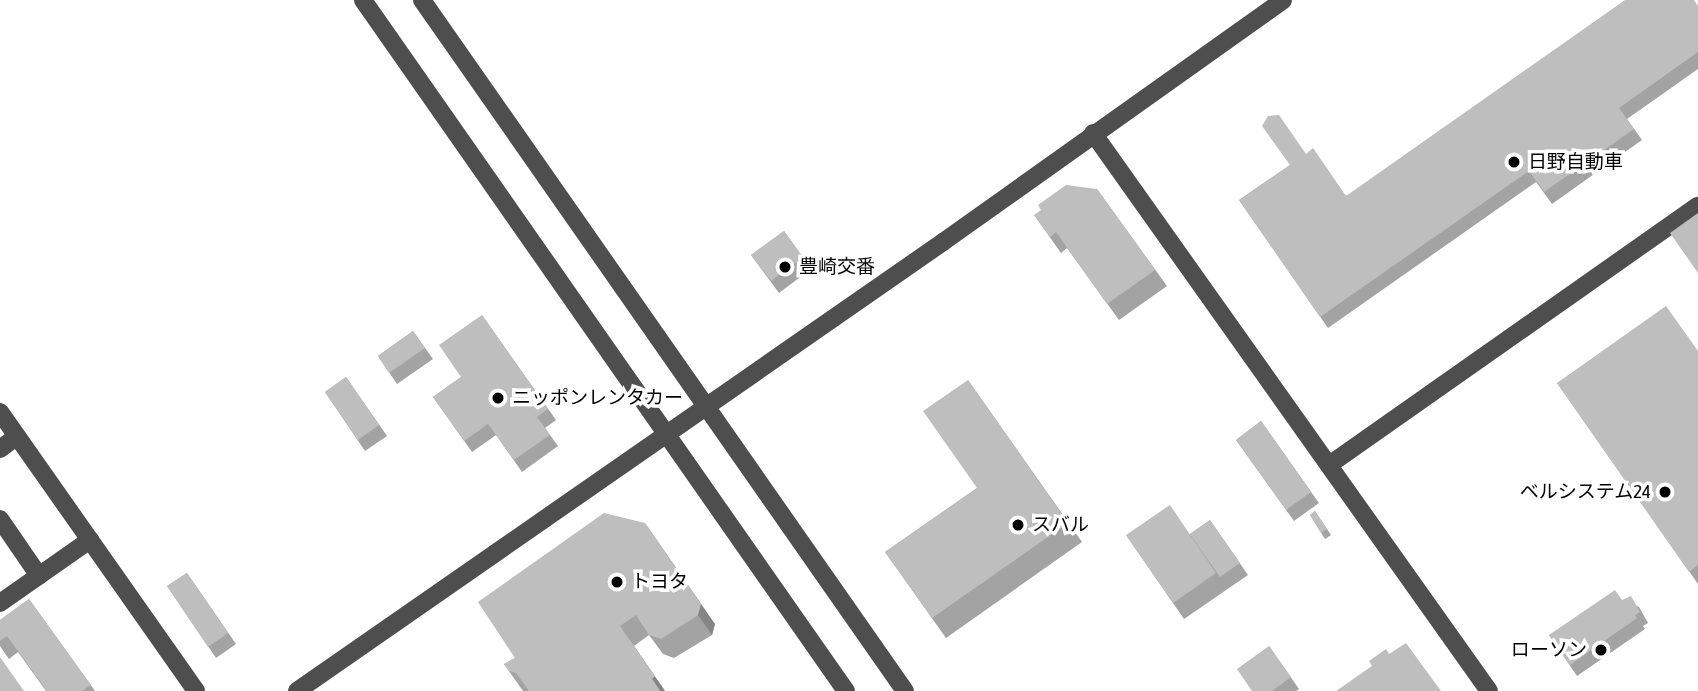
<!DOCTYPE html>
<meta charset="utf-8">
<style>
body{margin:0}
#map{position:relative;width:1698px;height:691px;overflow:hidden;background:#fff;font-family:"Asap Condensed","Noto Sans JP",sans-serif}
div>[style]{position:absolute}
[style*='--x']{left:calc(var(--x)*1px);top:calc(var(--y)*1px);width:calc(var(--w)*1px);rotate:calc(var(--a)*1deg)}
.minor>*{height:18px;margin:-9px;padding:0 9px;transform-origin:9px;border-radius:9px;background:#4e4e4e}
.wall>*{inset:0;background:#a3a3a3}
.shaded-wall>*{inset:0;background:#858585}
.building>*{inset:0;background:#bebebe}
.dots>*{width:19px;height:19px;translate:-50% -50%;box-sizing:border-box;border:4px solid #fff;border-radius:50%}
span{translate:-50% -50%;white-space:nowrap;text-align:center;line-height:1.15;-webkit-text-stroke:7px #fff;paint-order:stroke}
.poi-label{font-size:19px;color:#000}
.left{translate:0 -50%;text-align:left}
.right{translate:-100% -50%;text-align:right}
</style>
<div id="map">
<div class="minor">
<div style="--x:363;--y:0;--w:843;--a:55.05"></div>
<div style="--x:422;--y:0;--w:843;--a:55.05"></div>
<div style="--x:1093;--y:133;--w:684;--a:54.64"></div>
<div style="--x:0;--y:412;--w:341;--a:54.9"></div>
<div style="--x:0;--y:449;--w:21;--a:-37"></div>
<div style="--x:1329;--y:465;--w:451;--a:-35.1"></div>
<div style="--x:0;--y:519;--w:69;--a:55.6"></div>
<div style="--x:0;--y:603;--w:110;--a:-35"></div>
<div style="--x:297;--y:691;--w:787;--a:-34.8"></div>
<div style="--x:943;--y:242;--w:417;--a:-35.4"></div>
</div>
<div class="wall">
<div style="clip-path:polygon(1698px 6px,1698px 69px,1627px 119px,1642px 140px,1552px 204px,1536px 182px,1328px 328px,1239px 200px,1306px 154px,1346px 196px)"></div>
<div style="clip-path:polygon(1097px 189px,1167px 286px,1119px 320px,1067px 248px,1061px 253px,1034px 215px)"></div>
<div style="clip-path:polygon(784px 231px,811px 269px,779px 293px,751px 255px)"></div>
<div style="clip-path:polygon(482px 315px,556px 420px,545px 428px,558px 446px,522px 472px,496px 435px,472px 452px,433px 397px,461px 377px)"></div>
<div style="clip-path:polygon(413px 331px,433px 359px,397px 384px,378px 356px)"></div>
<div style="clip-path:polygon(1698px 351px,1698px 584px,1557px 383px)"></div>
<div style="clip-path:polygon(346px 377px,387px 436px,365px 451px,325px 392px)"></div>
<div style="clip-path:polygon(968px 380px,1082px 542px,946px 638px,885px 552px,977px 488px)"></div>
<div style="clip-path:polygon(1261px 421px,1319px 503px,1294px 521px,1236px 440px)"></div>
<div style="clip-path:polygon(1315px 511px,1331px 535px,1325px 539px,1310px 515px)"></div>
<div style="clip-path:polygon(604px 513px,715px 624px,712px 635px,674px 658px,663px 654px,649px 635px,634px 646px,665px 691px,523px 691px,504px 664px,515px 658px)"></div>
<div style="clip-path:polygon(1210px 520px,1248px 575px,1184px 619px,1126px 535px,1190px 534px)"></div>
<div style="clip-path:polygon(187px 573px,236px 644px,216px 658px,167px 586px)"></div>
<div style="clip-path:polygon(29px 599px,95px 691px,46px 691px,18px 652px,9px 659px,0 646px,0 620px)"></div>
<div style="clip-path:polygon(1622px 600px,1639px 607px,1648px 623px,1643px 626px,1645px 629px,1577px 676px,1549px 635px)"></div>
<div style="clip-path:polygon(1269px 646px,1299px 689px,1296px 691px,1252px 691px)"></div>
</div>
<div class="shaded-wall">
<div style="clip-path:polygon(645px 523px,715px 624px,712px 635px,698px 615px)"></div>
<div style="clip-path:polygon(620px 626px,665px 691px,660px 691px)"></div>
</div>
<div class="building">
<div style="clip-path:polygon(1625px 0,1694px 0,1698px 6px,1698px 52px,1619px 108px,1634px 129px,1544px 192px,1529px 171px,1320px 317px,1239px 200px,1290px 165px,1262px 126px,1268px 116px,1279px 115px,1306px 154px,1313px 148px,1346px 196px)"></div>
<div style="clip-path:polygon(1066px 185px,1097px 189px,1155px 270px,1107px 304px,1056px 232px,1050px 237px,1034px 215px,1041px 210px,1038px 205px)"></div>
<div style="clip-path:polygon(1698px 213px,1698px 273px,1670px 233px)"></div>
<div style="clip-path:polygon(784px 231px,803px 257px,771px 281px,751px 255px)"></div>
<div style="clip-path:polygon(1666px 306px,1698px 351px,1698px 565px,1689px 572px,1557px 383px)"></div>
<div style="clip-path:polygon(482px 315px,548px 409px,537px 417px,550px 435px,514px 460px,488px 424px,464px 441px,433px 397px,461px 377px,439px 345px)"></div>
<div style="clip-path:polygon(413px 331px,425px 348px,389px 373px,378px 356px)"></div>
<div style="clip-path:polygon(346px 377px,379px 425px,358px 440px,325px 392px)"></div>
<div style="clip-path:polygon(968px 380px,1068px 523px,932px 618px,885px 552px,977px 488px,923px 411px)"></div>
<div style="clip-path:polygon(1261px 421px,1311px 492px,1286px 510px,1236px 440px)"></div>
<div style="clip-path:polygon(1170px 505px,1216px 573px,1173px 603px,1126px 535px)"></div>
<div style="clip-path:polygon(1315px 511px,1327px 529px,1321px 533px,1310px 515px)"></div>
<div style="clip-path:polygon(604px 513px,645px 523px,701px 604px,698px 615px,661px 639px,649px 635px,636px 615px,620px 626px,655px 676px,652px 679px,660px 691px,529px 691px,516px 673px,509px 671px,504px 664px,515px 658px,478px 602px)"></div>
<div style="clip-path:polygon(1210px 520px,1240px 563px,1220px 577px,1190px 534px)"></div>
<div style="clip-path:polygon(187px 573px,228px 633px,208px 647px,167px 586px)"></div>
<div style="clip-path:polygon(1615px 590px,1622px 600px,1631px 596px,1640px 612px,1635px 615px,1637px 618px,1570px 665px,1549px 635px)"></div>
<div style="clip-path:polygon(29px 599px,91px 685px,82px 691px,47px 691px,7px 636px,0 641px,0 620px)"></div>
<div style="clip-path:polygon(1406px 643px,1441px 691px,1336px 691px,1372px 666px,1369px 661px,1386px 649px,1389px 654px)"></div>
<div style="clip-path:polygon(1269px 646px,1291px 677px,1272px 691px,1252px 691px,1237px 669px)"></div>
<div style="clip-path:polygon(0 657px,24px 691px,0 691px)"></div>
</div>
<div class="dots">
<div style="left:1514px;top:162px;background:#000"></div>
<div style="left:785px;top:267px;background:#000"></div>
<div style="left:498px;top:398px;background:#000"></div>
<div style="left:1665px;top:492px;background:#000"></div>
<div style="left:1018px;top:525px;background:#000"></div>
<div style="left:617px;top:582px;background:#000"></div>
<div style="left:1601px;top:650px;background:#000"></div>
</div>
<div class="poi-label">
<span class="left" style="left:1528px;top:162px">日野自動車</span>
<span class="left" style="left:799px;top:267px">豊崎交番</span>
<span class="left" style="left:512px;top:398px">ニッポンレンタカー</span>
<span class="right" style="left:1651px;top:492px">ベルシステム24</span>
<span class="left" style="left:1032px;top:525px">スバル</span>
<span class="left" style="left:631px;top:582px">トヨタ</span>
<span class="right" style="left:1587px;top:650px">ローソン</span>
</div>
</div>
